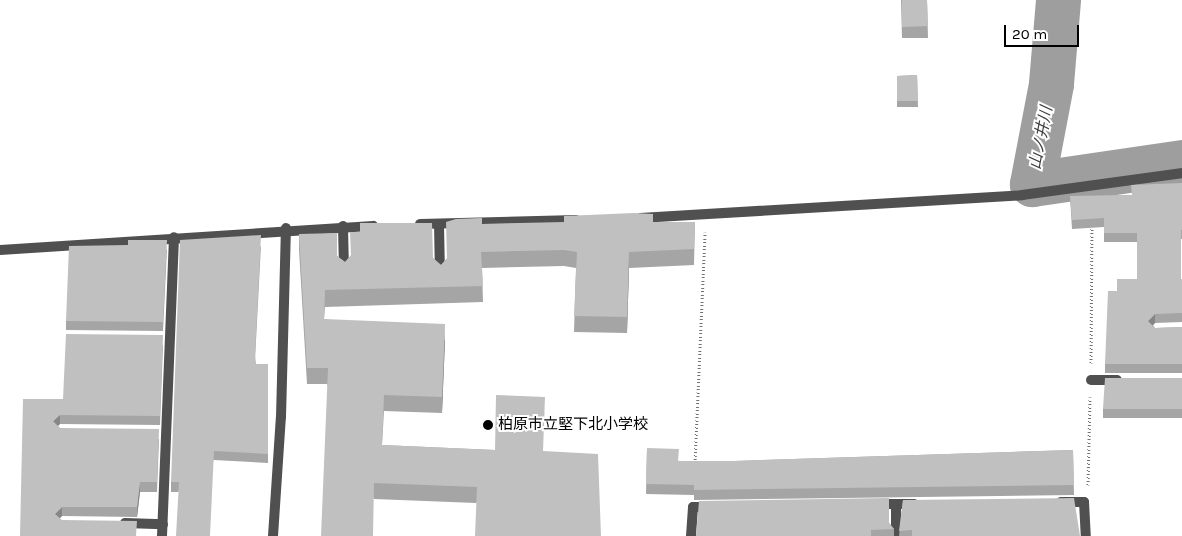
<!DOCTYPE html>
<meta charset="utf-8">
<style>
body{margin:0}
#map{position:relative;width:1182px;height:536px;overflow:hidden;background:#fff;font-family:Karla,"Noto Sans JP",sans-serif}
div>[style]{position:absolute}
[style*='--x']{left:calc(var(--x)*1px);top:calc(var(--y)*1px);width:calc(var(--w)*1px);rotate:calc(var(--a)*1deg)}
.river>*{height:45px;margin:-22.5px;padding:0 22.5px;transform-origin:22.5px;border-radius:22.5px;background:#9e9e9e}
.path>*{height:3px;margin-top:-1.5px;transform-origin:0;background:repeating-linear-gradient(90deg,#727272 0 1px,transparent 0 3.5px)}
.service>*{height:10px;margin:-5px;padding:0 5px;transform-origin:5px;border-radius:5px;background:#505050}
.minor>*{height:10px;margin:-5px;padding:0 5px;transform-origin:5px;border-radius:5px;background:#505050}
.wall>*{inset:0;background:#a5a5a5}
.shaded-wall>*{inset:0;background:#868686}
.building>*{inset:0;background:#c0c0c0}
.dots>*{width:14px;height:14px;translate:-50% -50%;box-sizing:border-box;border:2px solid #fff;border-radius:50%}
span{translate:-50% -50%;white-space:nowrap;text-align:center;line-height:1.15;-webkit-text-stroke:4px #fff;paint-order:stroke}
.poi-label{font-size:15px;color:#000}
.left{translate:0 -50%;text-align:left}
.water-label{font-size:16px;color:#3f3f3f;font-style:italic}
.scale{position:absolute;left:1004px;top:25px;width:75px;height:22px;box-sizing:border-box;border:2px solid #000;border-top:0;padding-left:6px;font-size:15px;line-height:18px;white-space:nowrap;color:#000;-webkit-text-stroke:4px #fff;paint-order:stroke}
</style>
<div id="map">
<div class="river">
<div style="--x:1058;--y:0;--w:84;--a:94.8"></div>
<div style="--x:1051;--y:84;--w:102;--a:100.8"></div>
<div style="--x:1032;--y:184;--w:152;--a:-8.3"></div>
</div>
<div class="path">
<div style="--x:1091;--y:363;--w:139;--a:-89.6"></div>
<div style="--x:695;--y:463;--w:231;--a:-87.5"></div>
<div style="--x:1088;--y:485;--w:88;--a:-88.7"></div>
</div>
<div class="service">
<div style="--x:439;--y:224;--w:50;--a:88.9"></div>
<div style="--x:343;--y:226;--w:45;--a:88.7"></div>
<div style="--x:125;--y:523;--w:38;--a:2"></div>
<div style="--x:691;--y:536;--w:29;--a:-86"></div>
</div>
<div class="minor">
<div style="--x:640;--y:218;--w:383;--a:-3.4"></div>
<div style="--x:1022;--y:195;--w:162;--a:-7.8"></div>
<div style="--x:420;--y:224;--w:156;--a:-1.5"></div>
<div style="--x:0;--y:250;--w:374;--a:-3.7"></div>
<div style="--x:1091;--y:380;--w:26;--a:0"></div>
<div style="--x:1061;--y:502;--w:23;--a:0"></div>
<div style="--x:1084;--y:502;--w:34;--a:87"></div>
<div style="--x:876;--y:504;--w:38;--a:0"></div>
<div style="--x:896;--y:504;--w:32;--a:90"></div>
<div style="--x:693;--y:507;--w:19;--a:0"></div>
<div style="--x:162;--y:536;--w:299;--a:-87.7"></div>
<div style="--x:273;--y:536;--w:119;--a:-86.2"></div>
<div style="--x:281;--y:417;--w:189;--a:-88.5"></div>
</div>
<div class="wall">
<div style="clip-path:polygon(901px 0,927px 0,928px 38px,902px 38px)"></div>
<div style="clip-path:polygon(917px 75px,918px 107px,897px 107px,897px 76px)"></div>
<div style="clip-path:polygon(1182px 183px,1182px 239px,1181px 239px,1181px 279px,1182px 279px,1182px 322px,1155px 323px,1153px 325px,1155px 328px,1182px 327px,1182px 373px,1105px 373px,1105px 364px,1117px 291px,1137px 279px,1137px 242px,1104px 242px,1104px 227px,1072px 229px,1070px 196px,1132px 195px)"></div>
<div style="clip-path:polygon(653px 222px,695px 222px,694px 265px,629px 268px,627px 333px,574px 332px,576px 268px,564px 266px,482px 268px,483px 302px,325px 307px,324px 319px,445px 340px,442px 413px,384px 411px,382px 445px,495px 450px,545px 413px,476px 503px,374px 499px,327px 384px,307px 384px,299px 250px,299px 234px,337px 256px,345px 262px,351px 256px,360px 232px,360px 223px,433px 258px,441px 265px,482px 224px)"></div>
<div style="clip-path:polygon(261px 245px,255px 360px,256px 364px,268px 364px,268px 463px,214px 460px,178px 492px,171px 492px,171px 482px)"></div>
<div style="clip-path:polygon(167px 249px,163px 331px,66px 330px,66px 321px)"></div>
<div style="clip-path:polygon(163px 345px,160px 425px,60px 424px,58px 426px,60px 428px,159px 439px,157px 492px,140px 492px,137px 517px,62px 516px,60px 518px,20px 536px,63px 399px)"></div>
<div style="clip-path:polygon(1182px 378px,1182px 418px,1103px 418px,1103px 409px)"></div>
<div style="clip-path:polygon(647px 448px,679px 461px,734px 461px,1073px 450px,1074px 495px,694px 500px,694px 495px,646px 494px)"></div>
<div style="clip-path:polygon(903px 500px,1080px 536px,899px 536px)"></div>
<div style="clip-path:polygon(889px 523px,894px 529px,894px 536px,696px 536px)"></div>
</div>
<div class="shaded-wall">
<div style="clip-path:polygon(629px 252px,629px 268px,627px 333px,627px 317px)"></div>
<div style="clip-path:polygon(1155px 314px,1155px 323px,1148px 330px,1148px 321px)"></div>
<div style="clip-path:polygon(445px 324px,445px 340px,442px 413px,442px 397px)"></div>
<div style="clip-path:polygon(60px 415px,60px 424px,53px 430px,53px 421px)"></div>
<div style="clip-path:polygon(140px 482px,140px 492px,137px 517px,137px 507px)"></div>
<div style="clip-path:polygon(62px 507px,62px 516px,55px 523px,55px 514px)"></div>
</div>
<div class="building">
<div style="clip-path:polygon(902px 0,927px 0,928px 26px,902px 27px)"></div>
<div style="clip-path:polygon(917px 75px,918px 101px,897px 101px,897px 76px)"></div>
<div style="clip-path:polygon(1182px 183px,1182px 230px,1181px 230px,1181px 279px,1182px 279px,1182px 313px,1155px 314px,1148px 321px,1155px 328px,1182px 327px,1182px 364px,1105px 364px,1108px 291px,1117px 291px,1117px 279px,1137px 279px,1137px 233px,1104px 233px,1104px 218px,1072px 220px,1070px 196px,1132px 195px,1131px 185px)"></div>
<div style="clip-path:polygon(634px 213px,653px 214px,653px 222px,695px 222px,694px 249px,629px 252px,627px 317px,574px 316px,577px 252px,564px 250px,481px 252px,483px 286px,325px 290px,324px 319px,445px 324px,442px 397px,384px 395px,382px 445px,495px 450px,496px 395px,545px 397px,543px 451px,598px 454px,601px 536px,475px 536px,477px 487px,374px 483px,373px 536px,321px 536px,328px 368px,307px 368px,299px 234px,337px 233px,337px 256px,345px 262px,351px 255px,350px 232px,360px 232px,360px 223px,432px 223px,433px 258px,441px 265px,447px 258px,446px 222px,456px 219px,482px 218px,482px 224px,564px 222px,564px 216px)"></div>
<div style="clip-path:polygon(261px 235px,255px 355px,256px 364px,268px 364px,268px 454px,214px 451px,210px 536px,176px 536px,179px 482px,171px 482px,180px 240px)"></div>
<div style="clip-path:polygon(128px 240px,167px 240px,163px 322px,66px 321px,69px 246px,128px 245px)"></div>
<div style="clip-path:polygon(66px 334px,163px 335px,160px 416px,60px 415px,53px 421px,60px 428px,159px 429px,157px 482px,140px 482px,137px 507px,62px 507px,55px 514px,62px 520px,137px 521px,136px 536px,20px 536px,23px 399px,63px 399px)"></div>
<div style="clip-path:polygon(1105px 378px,1182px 378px,1182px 409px,1103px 409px)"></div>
<div style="clip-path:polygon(647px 448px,679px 449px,678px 461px,734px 461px,1073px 450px,1074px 485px,694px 490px,694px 485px,646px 484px)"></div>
<div style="clip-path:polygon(889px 498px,889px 523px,894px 529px,871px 530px,871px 536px,696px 536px,699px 501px)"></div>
<div style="clip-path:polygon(1074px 498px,1080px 536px,912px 536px,912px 530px,899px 531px,903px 500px)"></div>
</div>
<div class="dots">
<div style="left:488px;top:425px;background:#000"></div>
</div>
<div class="poi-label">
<span class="left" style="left:498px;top:425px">柏原市立堅下北小学校</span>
</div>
<div class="water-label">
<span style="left:1041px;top:138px;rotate:-79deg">山ノ井川</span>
</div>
<div class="scale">20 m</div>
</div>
